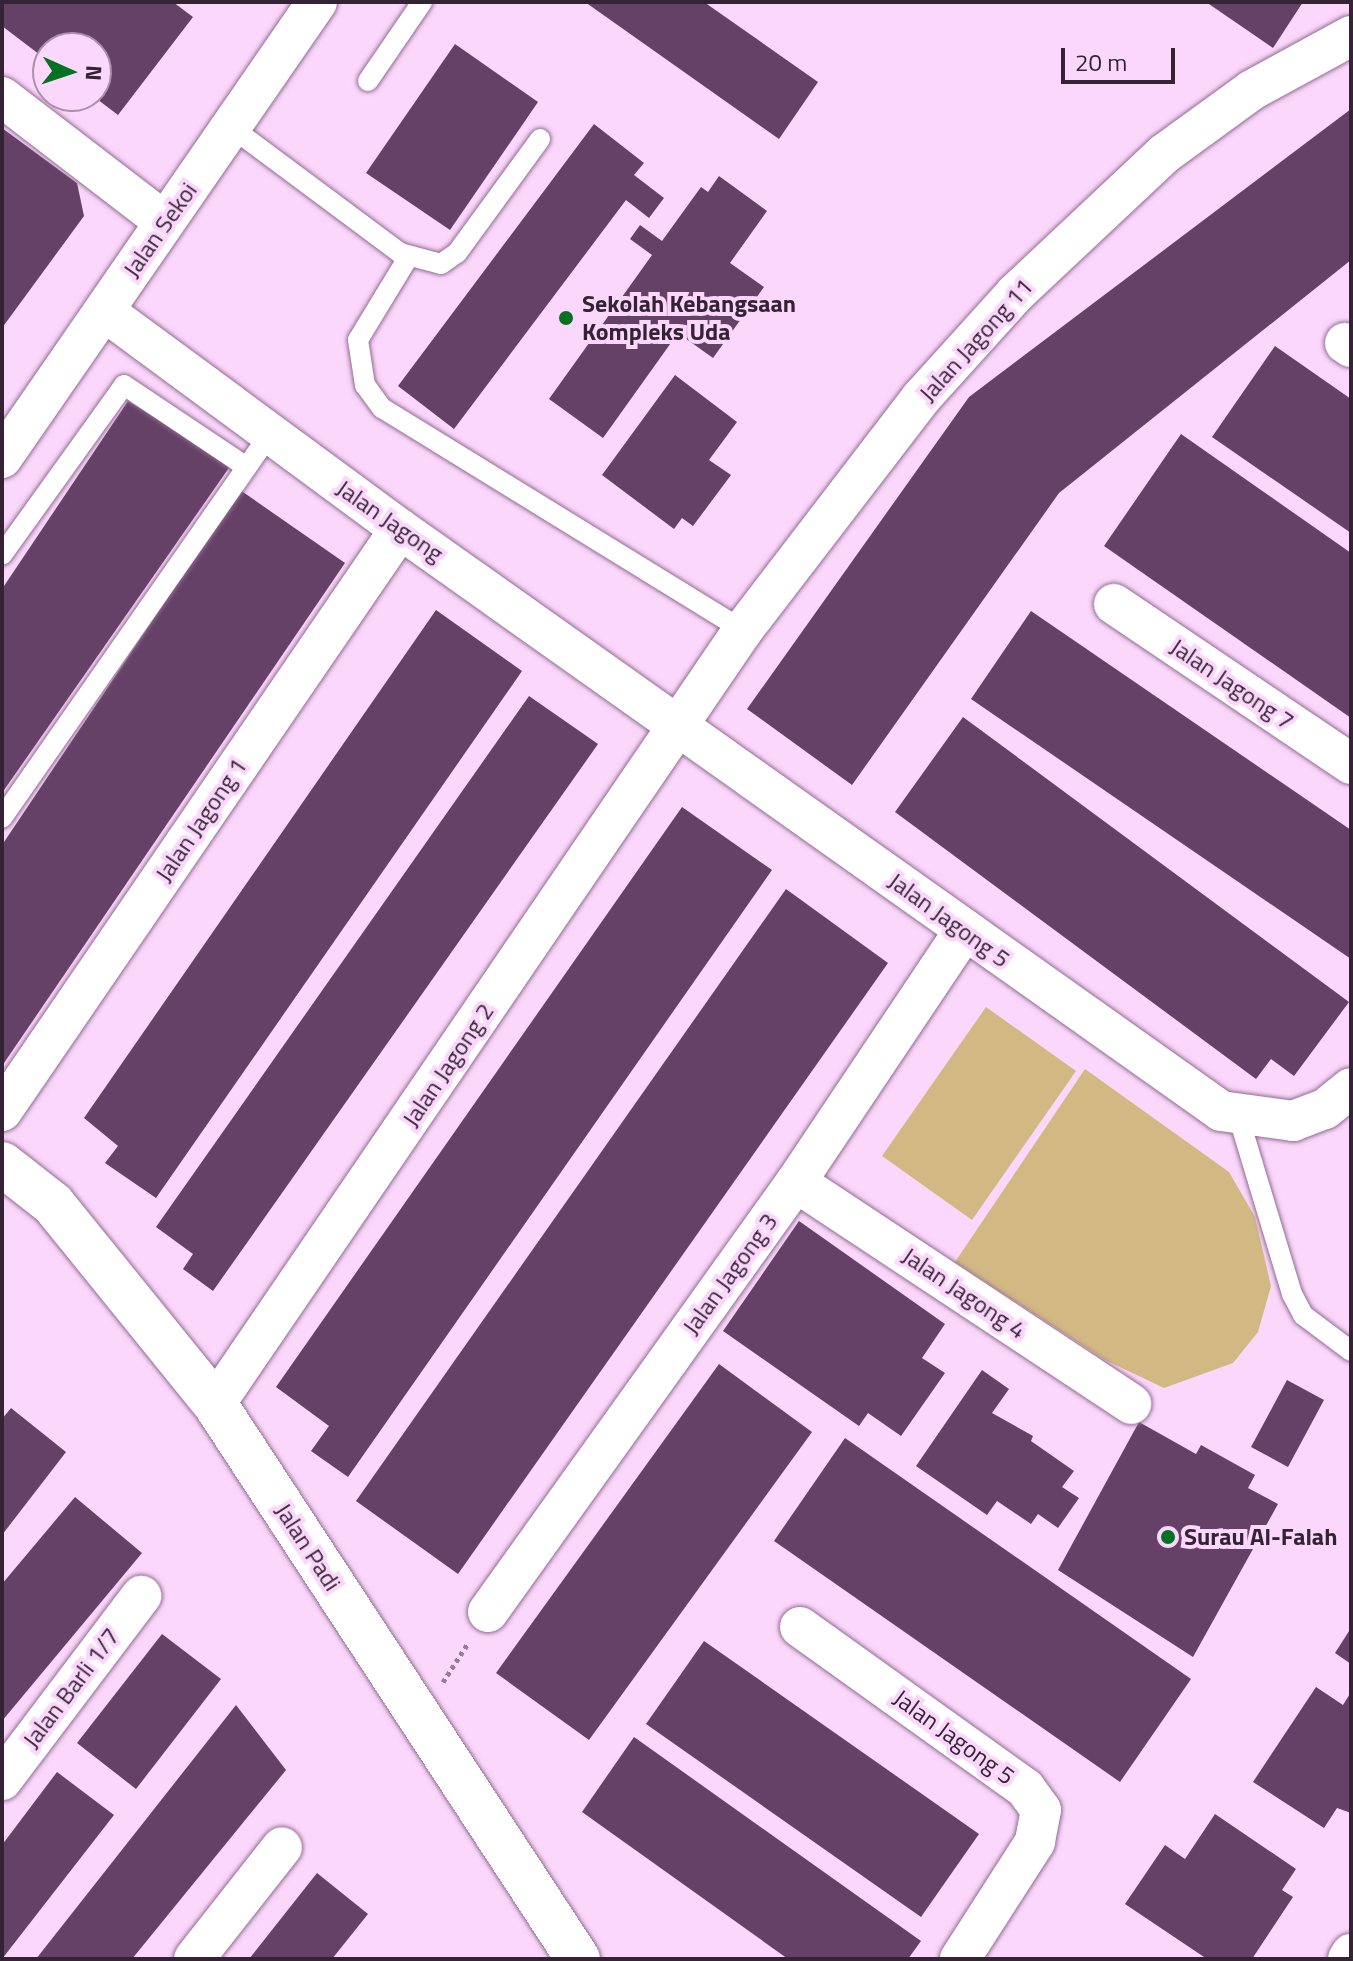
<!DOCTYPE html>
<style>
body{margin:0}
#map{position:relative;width:1353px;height:1961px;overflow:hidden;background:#fbd7fb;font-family:"Titillium Web",sans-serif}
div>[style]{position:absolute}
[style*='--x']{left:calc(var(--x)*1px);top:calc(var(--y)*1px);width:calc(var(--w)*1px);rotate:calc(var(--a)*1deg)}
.green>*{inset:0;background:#d2b983}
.building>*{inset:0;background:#664167}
.path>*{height:5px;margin-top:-2.5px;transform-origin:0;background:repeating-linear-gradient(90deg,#967c96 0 4px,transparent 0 8px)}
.roads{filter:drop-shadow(0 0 2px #936b93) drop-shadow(0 0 2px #936b93)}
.lane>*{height:20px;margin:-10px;padding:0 10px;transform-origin:10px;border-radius:10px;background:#fff}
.street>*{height:40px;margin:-20px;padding:0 20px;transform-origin:20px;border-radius:20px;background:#fff}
.secondary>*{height:44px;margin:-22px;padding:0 22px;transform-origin:22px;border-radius:22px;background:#fff}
.dots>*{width:22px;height:22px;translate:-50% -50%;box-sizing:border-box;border:4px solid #fbd7fb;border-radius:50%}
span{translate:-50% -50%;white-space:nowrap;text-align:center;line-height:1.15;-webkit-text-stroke:8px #fbd7fb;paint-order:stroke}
.street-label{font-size:24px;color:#332334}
.poi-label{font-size:24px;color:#332334;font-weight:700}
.left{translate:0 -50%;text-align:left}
.frame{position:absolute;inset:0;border:4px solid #332334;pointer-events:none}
.north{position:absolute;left:32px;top:32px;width:80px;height:80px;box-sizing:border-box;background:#fbd7fb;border:2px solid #ab8fab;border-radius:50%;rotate:93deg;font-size:22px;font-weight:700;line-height:32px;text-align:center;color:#332334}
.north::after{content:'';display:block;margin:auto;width:28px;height:36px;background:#067122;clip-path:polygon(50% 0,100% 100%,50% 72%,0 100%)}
.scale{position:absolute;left:1061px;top:48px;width:114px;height:36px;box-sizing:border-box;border:4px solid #332334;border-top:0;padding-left:10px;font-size:24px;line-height:28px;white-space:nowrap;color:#332334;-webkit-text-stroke:6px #fbd7fb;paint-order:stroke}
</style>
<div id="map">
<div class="green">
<div style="clip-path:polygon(986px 1007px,1076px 1071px,972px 1220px,882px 1156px)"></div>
<div style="clip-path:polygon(1085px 1069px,1229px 1172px,1255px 1217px,1271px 1286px,1258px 1332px,1233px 1363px,1164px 1388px,1105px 1360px,955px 1262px)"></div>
</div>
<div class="building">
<div style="clip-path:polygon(2px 2px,173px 2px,193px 17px,118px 115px,93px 96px,96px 48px,48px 48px,48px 61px,2px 26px)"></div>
<div style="clip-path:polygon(585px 2px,704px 2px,818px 82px,779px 139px)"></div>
<div style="clip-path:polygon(1206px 2px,1303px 2px,1273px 48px)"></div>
<div style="clip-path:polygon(455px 44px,538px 102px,450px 230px,366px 173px)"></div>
<div style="clip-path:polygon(1351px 109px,1351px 260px,1059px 493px,852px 785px,747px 709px,969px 397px)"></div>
<div style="clip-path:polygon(594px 124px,644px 163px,634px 175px,664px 198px,649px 218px,626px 200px,454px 429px,398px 386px)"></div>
<div style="clip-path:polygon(2px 128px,77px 183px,84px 216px,2px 328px)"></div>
<div style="clip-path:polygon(719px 176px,767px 211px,730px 263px,764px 287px,713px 358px,678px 333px,603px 438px,549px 399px,652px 255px,630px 239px,640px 225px,662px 241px,701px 187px,708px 192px)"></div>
<div style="clip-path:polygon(1275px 346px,1351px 399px,1351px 533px,1212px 437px)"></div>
<div style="clip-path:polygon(675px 375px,737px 422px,709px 460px,731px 475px,693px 526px,682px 518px,674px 529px,602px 475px)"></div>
<div style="clip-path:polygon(128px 401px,231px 465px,2px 793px,2px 589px)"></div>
<div style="clip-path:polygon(1181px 434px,1351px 553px,1351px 718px,1104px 546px)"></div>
<div style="clip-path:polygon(240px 490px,345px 563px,2px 1066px,2px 845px)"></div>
<div style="clip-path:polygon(436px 610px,522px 671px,156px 1198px,105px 1163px,118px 1146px,84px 1118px)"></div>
<div style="clip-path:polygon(1031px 611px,1351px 830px,1351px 959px,971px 699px)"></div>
<div style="clip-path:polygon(529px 696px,598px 744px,213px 1291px,183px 1269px,193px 1254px,156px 1227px)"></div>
<div style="clip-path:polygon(963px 717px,1349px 1002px,1294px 1076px,1271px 1059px,1256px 1079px,895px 812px)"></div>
<div style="clip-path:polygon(682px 807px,772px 870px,348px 1477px,311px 1451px,329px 1426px,276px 1387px)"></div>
<div style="clip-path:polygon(786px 889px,888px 963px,458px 1574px,356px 1501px)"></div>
<div style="clip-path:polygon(799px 1221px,945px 1324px,922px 1358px,945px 1373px,901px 1436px,868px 1413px,859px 1426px,723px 1331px)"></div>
<div style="clip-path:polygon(719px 1364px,812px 1432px,589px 1740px,496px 1673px)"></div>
<div style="clip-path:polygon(982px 1370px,1009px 1389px,992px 1413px,1033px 1436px,1031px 1441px,1074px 1471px,1062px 1487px,1079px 1498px,1058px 1528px,1038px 1514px,1031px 1524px,997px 1501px,987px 1515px,916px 1466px)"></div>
<div style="clip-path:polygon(1287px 1380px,1324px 1400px,1288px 1467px,1251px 1447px)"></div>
<div style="clip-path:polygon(11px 1408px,66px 1452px,2px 1535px,2px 1419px)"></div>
<div style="clip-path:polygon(1139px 1422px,1196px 1454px,1201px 1445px,1255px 1475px,1248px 1488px,1278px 1504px,1193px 1657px,1058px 1570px)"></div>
<div style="clip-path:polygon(845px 1438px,1191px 1679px,1120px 1782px,774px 1541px)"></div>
<div style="clip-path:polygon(75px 1497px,142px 1553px,2px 1721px,2px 1584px)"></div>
<div style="clip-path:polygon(1351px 1628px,1351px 1664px,1335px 1653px)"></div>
<div style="clip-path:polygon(162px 1634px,221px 1679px,136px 1789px,77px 1743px)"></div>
<div style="clip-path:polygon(704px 1641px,979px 1834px,921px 1917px,646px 1724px)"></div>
<div style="clip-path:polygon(1316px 1687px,1343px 1705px,1351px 1692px,1351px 1813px,1337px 1808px,1324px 1828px,1253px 1782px)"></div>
<div style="clip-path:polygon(236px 1705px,286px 1770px,132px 1959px,36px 1959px)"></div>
<div style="clip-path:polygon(634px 1737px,921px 1941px,908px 1959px,788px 1959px,582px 1812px)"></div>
<div style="clip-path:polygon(57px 1772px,114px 1815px,2px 1959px,2px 1845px)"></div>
<div style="clip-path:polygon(1215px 1814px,1296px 1869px,1282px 1890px,1293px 1897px,1252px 1959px,1207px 1959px,1125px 1904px,1165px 1845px,1185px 1859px)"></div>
<div style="clip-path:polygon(317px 1873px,368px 1914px,332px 1959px,249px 1959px)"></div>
</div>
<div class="path">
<div style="--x:443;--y:1682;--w:46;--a:-57.3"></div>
</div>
<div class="roads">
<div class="lane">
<div style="--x:368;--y:81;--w:96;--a:-55.6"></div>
<div style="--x:231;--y:127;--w:211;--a:36.7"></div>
<div style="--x:400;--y:253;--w:42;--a:15"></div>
<div style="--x:441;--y:264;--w:19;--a:-35"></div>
<div style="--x:457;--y:253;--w:141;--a:-53.9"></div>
<div style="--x:409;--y:256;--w:98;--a:121.3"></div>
<div style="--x:358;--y:340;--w:46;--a:81.2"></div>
<div style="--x:365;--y:385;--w:29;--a:54"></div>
<div style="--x:382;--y:408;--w:424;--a:31.6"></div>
<div style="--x:2;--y:555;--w:209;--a:-54.3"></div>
<div style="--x:124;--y:385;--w:146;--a:33.8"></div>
<div style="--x:2;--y:818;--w:467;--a:-55.1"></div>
<div style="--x:1238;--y:1115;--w:187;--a:73.2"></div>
<div style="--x:1292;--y:1294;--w:24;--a:62"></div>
<div style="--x:1303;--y:1315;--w:60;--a:36.9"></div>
</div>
<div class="street">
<div style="--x:2;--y:97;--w:205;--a:37.5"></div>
<div style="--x:104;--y:311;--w:368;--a:36.4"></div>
<div style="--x:400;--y:529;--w:1006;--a:35.33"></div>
<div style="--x:1221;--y:1111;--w:73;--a:7.9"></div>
<div style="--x:1293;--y:1121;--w:34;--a:-21"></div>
<div style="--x:1325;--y:1109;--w:33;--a:-39"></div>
<div style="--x:1345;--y:343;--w:7;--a:34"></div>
<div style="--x:2;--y:458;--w:554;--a:-55.36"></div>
<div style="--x:1114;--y:604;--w:286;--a:34"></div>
<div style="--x:2;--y:1111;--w:705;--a:-55.63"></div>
<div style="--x:796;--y:1182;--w:402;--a:33.5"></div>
<div style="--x:215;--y:1404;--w:937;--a:-55.7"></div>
<div style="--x:743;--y:630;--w:292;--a:-52.5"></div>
<div style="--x:921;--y:398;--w:140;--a:-47.9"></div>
<div style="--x:1015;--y:294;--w:204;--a:-43.2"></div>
<div style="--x:1164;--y:154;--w:109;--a:-36"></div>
<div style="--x:1252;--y:90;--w:113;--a:-28.6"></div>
<div style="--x:488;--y:1612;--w:529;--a:-54.39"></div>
<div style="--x:796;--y:1182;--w:302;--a:-56.2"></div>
<div style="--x:800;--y:1627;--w:277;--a:35.6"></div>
<div style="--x:1025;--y:1788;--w:27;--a:54"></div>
<div style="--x:1041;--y:1810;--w:33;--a:101"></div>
<div style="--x:1035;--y:1842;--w:139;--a:122.7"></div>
<div style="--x:2;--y:1780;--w:231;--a:-52.9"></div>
<div style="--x:194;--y:1959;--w:142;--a:-51.8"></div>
<div style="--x:1348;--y:1959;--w:6;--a:-59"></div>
</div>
<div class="secondary">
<div style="--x:2;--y:1164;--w:65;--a:38.1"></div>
<div style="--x:53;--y:1204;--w:257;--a:51"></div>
<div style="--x:215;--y:1404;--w:663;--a:56.81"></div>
</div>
</div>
<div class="dots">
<div style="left:566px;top:318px;background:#067122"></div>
<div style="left:1168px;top:1537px;background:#067122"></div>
</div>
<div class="street-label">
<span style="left:160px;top:230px;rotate:-55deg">Jalan Sekoi</span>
<span style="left:976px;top:340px;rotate:-48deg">Jalan Jagong 11</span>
<span style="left:390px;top:521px;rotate:35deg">Jalan Jagong</span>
<span style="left:1232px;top:684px;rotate:34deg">Jalan Jagong 7</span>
<span style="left:201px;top:820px;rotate:-56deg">Jalan Jagong 1</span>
<span style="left:949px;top:920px;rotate:36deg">Jalan Jagong 5</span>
<span style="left:448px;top:1065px;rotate:-56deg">Jalan Jagong 2</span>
<span style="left:730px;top:1274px;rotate:-54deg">Jalan Jagong 3</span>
<span style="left:964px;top:1293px;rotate:34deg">Jalan Jagong 4</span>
<span style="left:308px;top:1547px;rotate:57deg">Jalan Padi</span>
<span style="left:71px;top:1688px;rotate:-53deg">Jalan Barli 1/7</span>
<span style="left:954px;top:1737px;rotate:36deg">Jalan Jagong 5</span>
</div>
<div class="poi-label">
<span class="left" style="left:582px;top:318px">Sekolah Kebangsaan<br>Kompleks Uda</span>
<span class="left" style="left:1184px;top:1537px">Surau Al-Falah</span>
</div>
<div class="frame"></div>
<div class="north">N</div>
<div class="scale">20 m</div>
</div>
